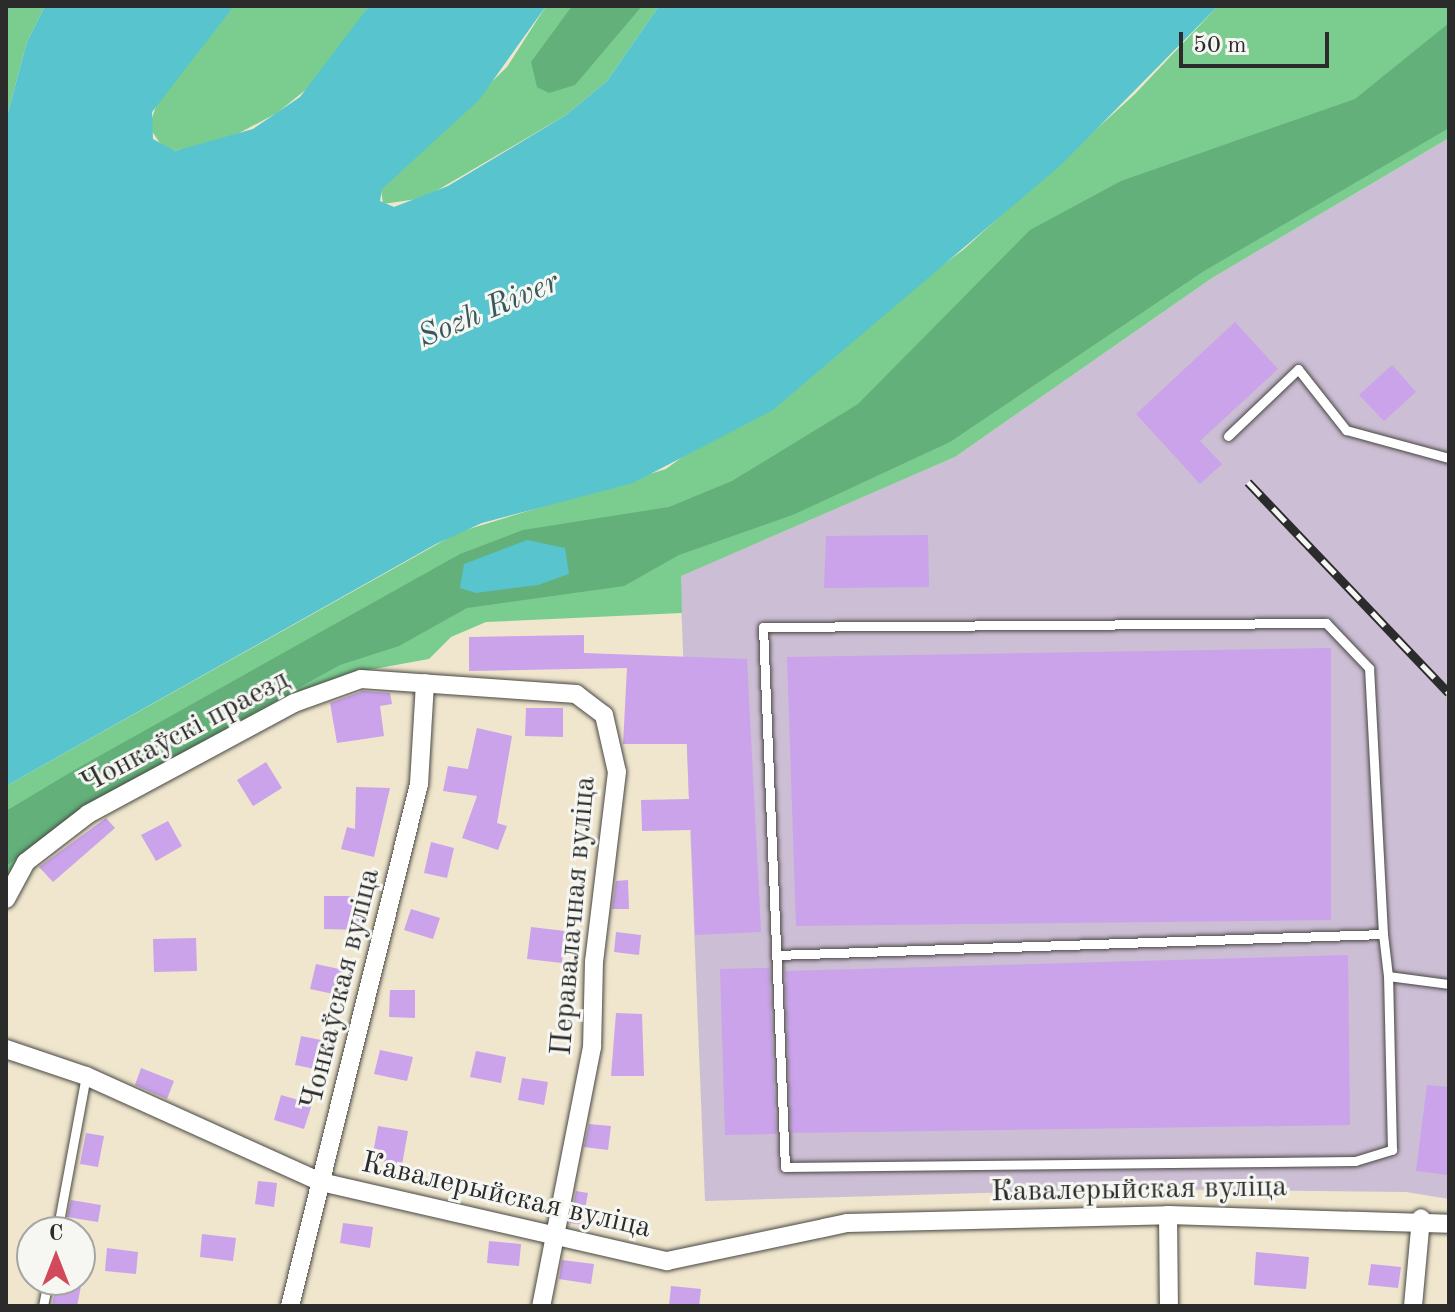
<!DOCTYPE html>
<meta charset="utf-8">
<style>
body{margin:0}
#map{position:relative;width:1455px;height:1312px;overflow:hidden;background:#efe6cd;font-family:"Old Standard TT",serif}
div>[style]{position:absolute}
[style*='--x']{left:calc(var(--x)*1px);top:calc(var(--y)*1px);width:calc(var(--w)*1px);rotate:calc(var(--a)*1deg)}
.industrial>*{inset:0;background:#ccbed4}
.green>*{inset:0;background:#7acd8f}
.forest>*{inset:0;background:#63b07a}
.water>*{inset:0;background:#57c4ce}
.building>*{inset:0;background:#caa3ea}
.roads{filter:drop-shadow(0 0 2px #484743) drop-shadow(0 0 2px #484743)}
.service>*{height:9px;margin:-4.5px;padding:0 4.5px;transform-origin:4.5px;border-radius:4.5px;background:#fff}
.minor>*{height:18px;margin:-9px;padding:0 9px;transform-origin:9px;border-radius:9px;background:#fff}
.rail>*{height:9px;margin-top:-4.5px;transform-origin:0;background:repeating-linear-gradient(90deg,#f6f6f2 0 18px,#2b2b2b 0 36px);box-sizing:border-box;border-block:2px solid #2b2b2b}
span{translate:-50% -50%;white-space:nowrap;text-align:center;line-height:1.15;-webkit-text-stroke:6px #f6f6f2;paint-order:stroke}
.street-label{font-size:30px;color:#2b2b2b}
.water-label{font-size:32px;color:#38595c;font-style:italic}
.frame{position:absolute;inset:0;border:8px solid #2b2b2b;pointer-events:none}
.north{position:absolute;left:16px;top:1216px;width:80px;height:80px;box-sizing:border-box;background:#f6f6f2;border:2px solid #a5a5a2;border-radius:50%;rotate:0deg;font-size:22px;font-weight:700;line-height:32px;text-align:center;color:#2b2b2b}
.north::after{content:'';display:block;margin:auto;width:28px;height:36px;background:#d1495b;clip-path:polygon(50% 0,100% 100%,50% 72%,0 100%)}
.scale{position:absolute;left:1179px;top:32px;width:150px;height:36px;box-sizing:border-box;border:4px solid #2b2b2b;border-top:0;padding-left:10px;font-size:24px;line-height:28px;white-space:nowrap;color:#2b2b2b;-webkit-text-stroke:6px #f6f6f2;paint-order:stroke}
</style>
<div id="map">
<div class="industrial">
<div style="clip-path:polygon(1449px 138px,1449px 1199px,1406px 1192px,1121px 1189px,705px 1201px,680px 576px,955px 457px,1212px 278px)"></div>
</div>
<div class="green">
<div style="clip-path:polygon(6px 6px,45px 6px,27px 42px,6px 120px)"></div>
<div style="clip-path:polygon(234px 6px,369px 6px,319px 79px,277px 113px,226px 140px,174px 151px,162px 146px,149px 127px,159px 97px)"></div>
<div style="clip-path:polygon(546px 6px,659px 6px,607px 81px,566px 115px,424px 198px,383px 204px,381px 189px,507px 67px)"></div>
<div style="clip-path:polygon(1218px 6px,1449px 6px,1449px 138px,1212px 278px,955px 457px,681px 576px,682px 613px,486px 622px,451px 637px,429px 659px,346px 674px,78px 826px,6px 890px,6px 786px,459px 532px,666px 469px,963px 250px,1135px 94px)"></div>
</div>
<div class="forest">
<div style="clip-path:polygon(572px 6px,642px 6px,575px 85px,549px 93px,537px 87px,531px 62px)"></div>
<div style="clip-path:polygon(1449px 23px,1449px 128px,1204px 271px,950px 442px,795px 514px,679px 555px,624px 586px,467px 608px,399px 646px,340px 665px,98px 799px,6px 866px,6px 811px,76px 769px,460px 554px,523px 530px,669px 507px,732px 481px,858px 404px,1030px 230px,1121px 181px,1355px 99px)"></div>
</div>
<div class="water">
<div style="clip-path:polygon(45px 6px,234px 6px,152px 112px,153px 139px,175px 151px,253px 129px,300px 97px,369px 6px,546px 6px,479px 100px,382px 189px,380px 201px,394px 207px,448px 186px,566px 115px,607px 81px,659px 6px,1218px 6px,1062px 164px,773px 410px,633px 483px,482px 523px,436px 544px,6px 786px,6px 120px,27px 42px)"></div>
<div style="clip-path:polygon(527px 540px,565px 548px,569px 574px,538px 585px,476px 593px,460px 588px,464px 564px)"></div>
</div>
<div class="building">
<div style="clip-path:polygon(1235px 322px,1278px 369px,1200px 441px,1222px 464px,1200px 484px,1136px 414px)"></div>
<div style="clip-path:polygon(1392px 365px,1416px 392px,1384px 421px,1359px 395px)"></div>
<div style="clip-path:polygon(928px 535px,929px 587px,824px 588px,826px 536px)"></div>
<div style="clip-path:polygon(584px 635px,584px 653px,747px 659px,761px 932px,695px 935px,691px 830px,642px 831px,641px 800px,689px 799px,687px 744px,623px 744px,627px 668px,469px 671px,469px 637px)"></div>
<div style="clip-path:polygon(1331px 648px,1331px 920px,796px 926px,787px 657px)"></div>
<div style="clip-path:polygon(363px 691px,390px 693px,392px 704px,380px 706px,384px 736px,337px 743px,330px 703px)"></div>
<div style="clip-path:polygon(526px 708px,563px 708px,563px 737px,525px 736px)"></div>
<div style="clip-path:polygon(477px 728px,512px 736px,497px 823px,507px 826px,498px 850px,462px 838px,477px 796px,443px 791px,448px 766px,468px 769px)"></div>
<div style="clip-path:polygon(266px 762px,282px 788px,253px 806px,237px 780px)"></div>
<div style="clip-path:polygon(356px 787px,390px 788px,374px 857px,341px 849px,347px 827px,355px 829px)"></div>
<div style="clip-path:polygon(106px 818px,115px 828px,53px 882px,39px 867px)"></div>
<div style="clip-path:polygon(168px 821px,182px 846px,156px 861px,141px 835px)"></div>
<div style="clip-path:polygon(431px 842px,454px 848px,447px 878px,424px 873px)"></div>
<div style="clip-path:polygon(628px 880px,629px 909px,612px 909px,616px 881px)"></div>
<div style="clip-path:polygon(324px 896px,360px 896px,359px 930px,324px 929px)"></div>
<div style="clip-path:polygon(411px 909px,440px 918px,433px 939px,404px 930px)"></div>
<div style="clip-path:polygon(531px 927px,565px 931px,562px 963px,527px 959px)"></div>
<div style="clip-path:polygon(616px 932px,641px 935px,639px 955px,614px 952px)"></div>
<div style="clip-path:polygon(196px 938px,197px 971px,154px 972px,153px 939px)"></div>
<div style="clip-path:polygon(1348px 955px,1350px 1125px,791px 1133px,785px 971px)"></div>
<div style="clip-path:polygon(316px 964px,344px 970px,338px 995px,310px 989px)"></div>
<div style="clip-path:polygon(769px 968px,776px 1134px,725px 1135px,720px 969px)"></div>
<div style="clip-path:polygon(390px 990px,415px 990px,415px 1018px,389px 1017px)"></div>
<div style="clip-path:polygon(616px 1013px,642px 1014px,644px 1076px,611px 1076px)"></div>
<div style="clip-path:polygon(301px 1036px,336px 1043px,330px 1072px,295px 1065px)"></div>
<div style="clip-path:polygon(380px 1050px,413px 1057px,407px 1081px,374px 1074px)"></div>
<div style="clip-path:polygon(476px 1051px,506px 1057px,501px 1083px,470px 1077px)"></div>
<div style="clip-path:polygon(141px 1068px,174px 1081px,167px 1099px,135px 1085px)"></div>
<div style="clip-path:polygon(522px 1078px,548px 1082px,544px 1105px,518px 1100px)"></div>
<div style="clip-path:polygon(1427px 1085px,1449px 1087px,1449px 1175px,1416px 1171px)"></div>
<div style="clip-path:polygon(281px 1095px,312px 1104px,304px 1129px,274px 1120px)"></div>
<div style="clip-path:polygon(589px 1124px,611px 1126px,608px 1150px,584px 1147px)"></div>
<div style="clip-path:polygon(378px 1126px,408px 1131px,402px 1165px,372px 1159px)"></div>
<div style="clip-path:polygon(86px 1133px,104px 1136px,98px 1167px,80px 1164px)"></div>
<div style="clip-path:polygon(258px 1181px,277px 1183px,274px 1207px,255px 1204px)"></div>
<div style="clip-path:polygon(576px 1191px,588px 1193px,582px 1225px,570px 1223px)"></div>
<div style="clip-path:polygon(71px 1200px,101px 1205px,98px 1222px,67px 1217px)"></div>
<div style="clip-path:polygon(343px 1223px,373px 1227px,370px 1248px,340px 1243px)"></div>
<div style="clip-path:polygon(202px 1234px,236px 1238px,233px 1261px,200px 1257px)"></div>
<div style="clip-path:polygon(489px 1241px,521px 1244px,519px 1266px,487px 1263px)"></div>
<div style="clip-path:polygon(107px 1248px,138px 1252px,136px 1274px,105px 1271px)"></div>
<div style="clip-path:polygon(1256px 1252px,1309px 1257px,1306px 1289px,1254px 1285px)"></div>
<div style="clip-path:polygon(562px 1260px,594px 1264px,591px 1284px,559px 1279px)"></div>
<div style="clip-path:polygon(1371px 1264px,1401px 1267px,1398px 1288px,1368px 1285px)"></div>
<div style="clip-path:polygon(57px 1281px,81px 1286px,77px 1306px,52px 1306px)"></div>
<div style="clip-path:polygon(671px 1286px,701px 1289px,699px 1306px,669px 1306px)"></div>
</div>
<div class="roads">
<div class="service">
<div style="--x:1228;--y:436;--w:97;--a:-43.7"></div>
<div style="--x:1298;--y:369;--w:78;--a:51.8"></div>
<div style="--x:1346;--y:430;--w:107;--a:15.2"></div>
<div style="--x:1383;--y:934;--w:42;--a:83.2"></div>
<div style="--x:776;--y:955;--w:607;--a:-1.98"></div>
<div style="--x:1383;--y:934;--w:266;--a:-93"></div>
<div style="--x:1369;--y:668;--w:62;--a:-133.7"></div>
<div style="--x:1326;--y:623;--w:563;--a:179.59"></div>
<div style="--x:763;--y:627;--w:540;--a:87.67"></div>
<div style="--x:785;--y:1167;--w:570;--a:-0.6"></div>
<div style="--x:1355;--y:1161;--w:39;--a:-17"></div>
<div style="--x:1392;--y:1150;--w:174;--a:-91.3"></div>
<div style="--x:1388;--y:976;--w:62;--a:7.5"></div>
<div style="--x:57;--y:1232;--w:159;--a:-79.5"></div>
<div style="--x:43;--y:1306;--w:26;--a:-79"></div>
</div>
<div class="minor">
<div style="--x:6;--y:899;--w:42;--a:-61.6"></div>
<div style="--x:26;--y:862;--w:78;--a:-37.7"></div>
<div style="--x:88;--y:814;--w:234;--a:-28.3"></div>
<div style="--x:294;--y:703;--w:71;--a:-19.7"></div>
<div style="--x:361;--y:679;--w:216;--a:4"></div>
<div style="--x:576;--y:694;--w:35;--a:37"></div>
<div style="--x:604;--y:715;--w:58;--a:77.2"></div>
<div style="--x:617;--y:772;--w:190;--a:96.9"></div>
<div style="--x:594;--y:961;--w:86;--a:91.3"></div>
<div style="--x:592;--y:1047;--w:264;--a:101.1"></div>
<div style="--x:6;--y:1049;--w:84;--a:18.6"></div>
<div style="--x:86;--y:1076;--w:258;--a:24.3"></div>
<div style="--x:321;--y:1182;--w:355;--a:12.9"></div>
<div style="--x:667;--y:1261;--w:184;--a:-11.9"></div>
<div style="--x:847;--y:1223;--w:321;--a:-1.4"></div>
<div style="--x:1168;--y:1215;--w:281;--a:1.8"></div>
<div style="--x:1168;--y:1215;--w:91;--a:89.4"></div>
<div style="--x:290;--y:1306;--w:538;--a:-76.12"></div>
<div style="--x:419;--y:784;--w:101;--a:-86.6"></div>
<div style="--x:1413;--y:1306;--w:88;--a:-84.8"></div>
</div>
</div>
<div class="rail">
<div style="--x:1248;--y:482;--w:291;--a:46.4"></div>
</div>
<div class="street-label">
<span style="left:185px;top:732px;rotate:-28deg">Чонкаўскі праезд</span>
<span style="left:574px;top:916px;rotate:-85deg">Перавалачная вуліца</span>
<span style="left:341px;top:989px;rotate:-76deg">Чонкаўская вуліца</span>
<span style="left:1139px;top:1190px;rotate:-1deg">Кавалерыйская вуліца</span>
<span style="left:506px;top:1196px;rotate:13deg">Кавалерыйская вуліца</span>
</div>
<div class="water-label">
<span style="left:489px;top:311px;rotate:-23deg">Sozh River</span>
</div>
<div class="frame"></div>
<div class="north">С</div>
<div class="scale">50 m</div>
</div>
